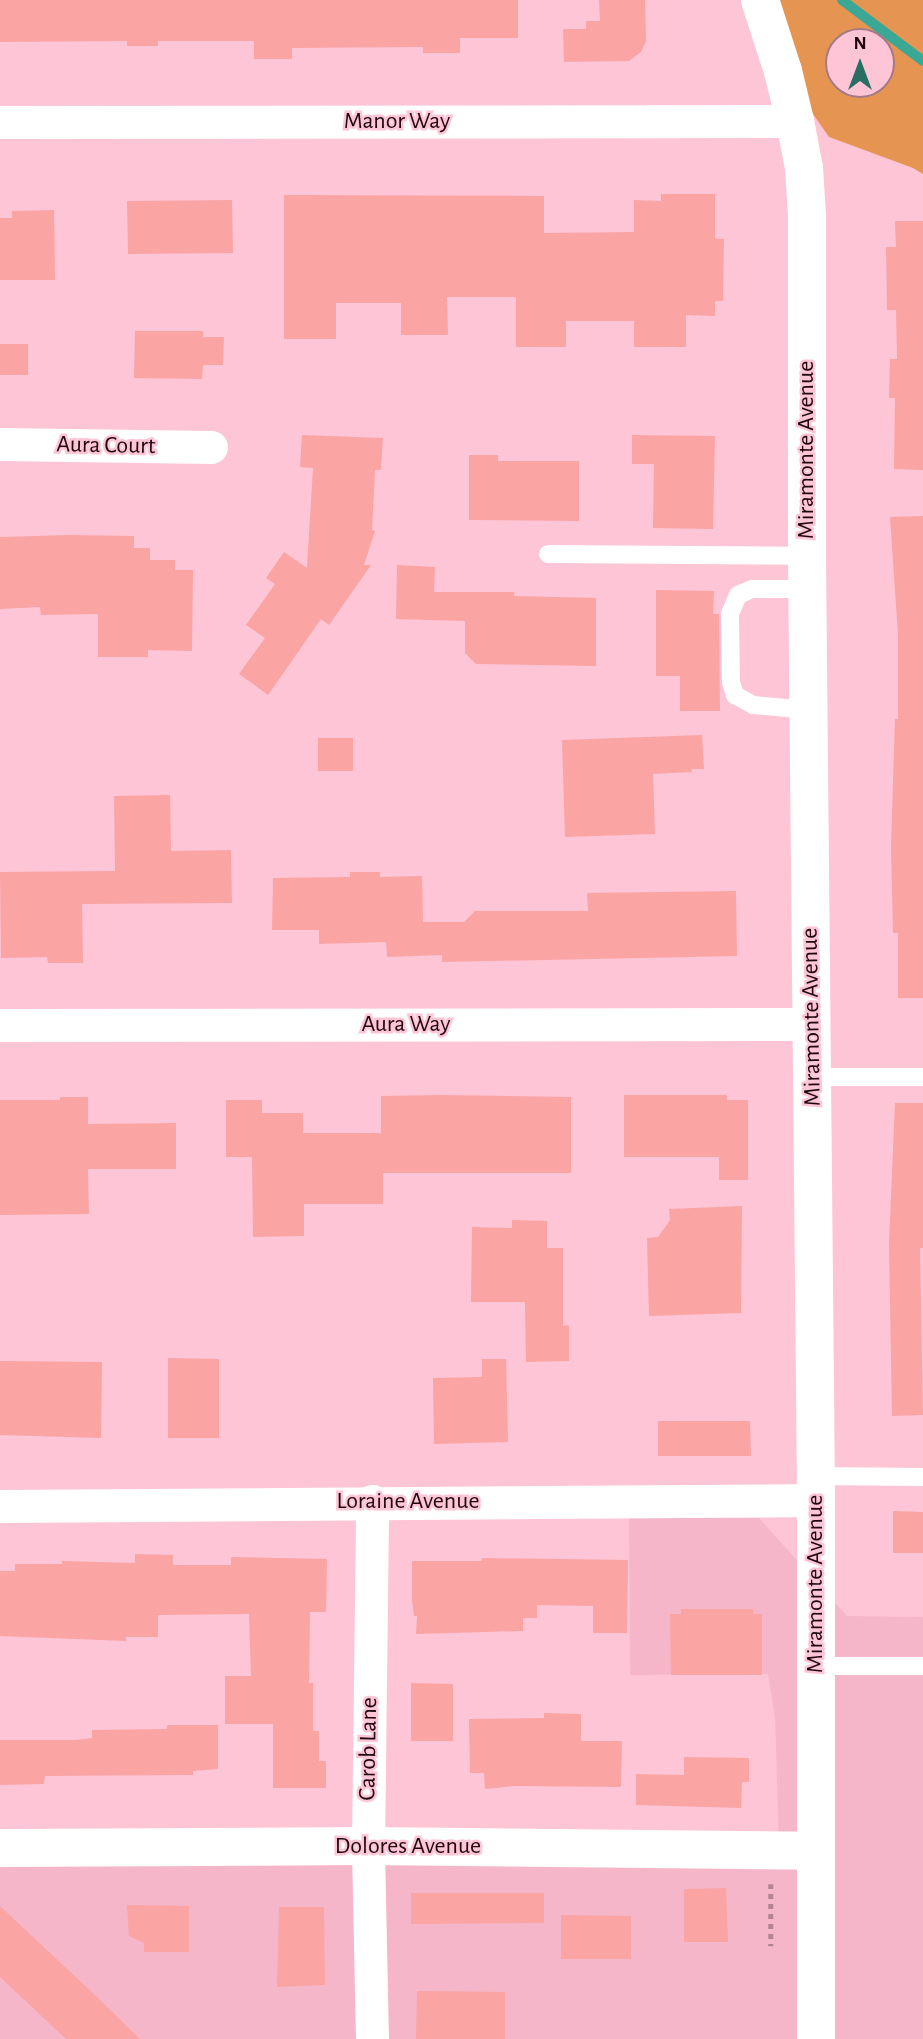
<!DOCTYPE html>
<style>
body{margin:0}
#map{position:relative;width:923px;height:2039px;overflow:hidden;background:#fec5d6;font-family:"Alegreya Sans",sans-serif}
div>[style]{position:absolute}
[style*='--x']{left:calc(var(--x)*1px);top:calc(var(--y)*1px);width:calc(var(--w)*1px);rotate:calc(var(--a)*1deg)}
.built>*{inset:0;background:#f5b6c9}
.forest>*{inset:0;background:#e59551}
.stream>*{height:10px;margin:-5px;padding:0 5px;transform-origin:5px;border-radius:5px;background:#3ba895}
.building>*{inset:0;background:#faa4a4}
.path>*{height:4.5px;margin-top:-2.25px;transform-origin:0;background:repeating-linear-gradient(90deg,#b38593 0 5px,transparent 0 10px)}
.service>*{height:18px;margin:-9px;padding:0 9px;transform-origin:9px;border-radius:9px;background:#fff}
.minor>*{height:33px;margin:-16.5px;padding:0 16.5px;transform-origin:16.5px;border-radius:16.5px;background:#fff}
.tertiary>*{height:38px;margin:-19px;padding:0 19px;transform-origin:19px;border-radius:19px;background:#fff}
span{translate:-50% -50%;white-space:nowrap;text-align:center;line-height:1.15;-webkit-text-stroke:5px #fec5d6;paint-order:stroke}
.street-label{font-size:24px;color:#1f0710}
.north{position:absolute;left:825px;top:28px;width:70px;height:70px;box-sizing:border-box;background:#fec5d6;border:2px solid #a57987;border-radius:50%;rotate:0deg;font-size:19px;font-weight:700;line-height:28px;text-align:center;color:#1f0710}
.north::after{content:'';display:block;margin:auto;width:24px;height:32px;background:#296e62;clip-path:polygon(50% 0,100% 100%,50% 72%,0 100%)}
</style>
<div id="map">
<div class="built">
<div style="clip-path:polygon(629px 1515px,759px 1518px,847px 1616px,923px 1617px,923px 2039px,0 2039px,0 1837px,779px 1844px,775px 1718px,768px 1674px,630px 1675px)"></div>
</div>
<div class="forest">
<div style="clip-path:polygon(evenodd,759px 0,923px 0,923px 174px,913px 168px,829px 137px,783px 71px,759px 0,839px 42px,881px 42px,881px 84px,839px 84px,839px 42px)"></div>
</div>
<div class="stream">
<div style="--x:842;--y:0;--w:101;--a:37"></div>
</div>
<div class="building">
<div style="clip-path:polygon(0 0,518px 0,518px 38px,460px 38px,460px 53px,423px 53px,423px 47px,292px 48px,292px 59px,254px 59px,254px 41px,158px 41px,158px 46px,127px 46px,127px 41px,0 42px)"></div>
<div style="clip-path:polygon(599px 0,645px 0,646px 41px,641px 52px,629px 61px,564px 62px,563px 29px,586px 29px,586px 21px,600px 21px)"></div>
<div style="clip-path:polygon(661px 194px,715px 194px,715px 239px,724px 239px,723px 301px,715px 301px,715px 316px,686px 315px,686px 347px,634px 347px,634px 321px,566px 321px,566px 347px,516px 347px,516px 297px,447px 297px,448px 335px,401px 335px,401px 303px,336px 303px,336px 339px,284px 339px,284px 195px,544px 196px,544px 233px,634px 232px,634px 200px,661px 201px)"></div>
<div style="clip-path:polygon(232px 200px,233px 253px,128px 254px,127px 201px)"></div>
<div style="clip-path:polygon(54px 210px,55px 280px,0 280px,0 218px,12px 218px,12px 211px)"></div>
<div style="clip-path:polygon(895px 221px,923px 221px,923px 470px,894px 469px,895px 398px,889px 398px,890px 359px,897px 359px,896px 310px,887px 310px,886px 247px,896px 247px)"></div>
<div style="clip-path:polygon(135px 331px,203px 331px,203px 337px,224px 337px,223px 365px,203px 365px,202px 379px,134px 378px)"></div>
<div style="clip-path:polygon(0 344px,28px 344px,28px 375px,0 375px)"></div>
<div style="clip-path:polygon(302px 435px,383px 438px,381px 470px,375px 470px,372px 530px,375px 531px,364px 565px,371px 565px,329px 625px,321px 619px,268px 695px,239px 674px,265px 638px,246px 625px,275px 584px,266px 578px,284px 552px,307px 568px,313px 468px,300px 467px)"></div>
<div style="clip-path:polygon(632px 435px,715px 436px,713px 529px,653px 528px,654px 464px,632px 464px)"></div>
<div style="clip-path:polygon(469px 455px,498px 455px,498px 461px,579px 461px,579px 521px,469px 520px)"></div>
<div style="clip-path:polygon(923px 516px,923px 998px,898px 998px,898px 933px,893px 933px,891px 847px,895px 719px,898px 719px,898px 635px,890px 517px)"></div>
<div style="clip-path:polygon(69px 535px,134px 536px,134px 548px,150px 548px,150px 560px,175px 560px,175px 570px,193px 570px,192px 651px,148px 650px,148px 657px,98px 657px,98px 614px,41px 615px,40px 607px,0 609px,0 537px)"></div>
<div style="clip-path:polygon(397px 565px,435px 567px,434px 592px,514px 592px,514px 596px,596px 598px,596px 666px,476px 664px,465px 653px,465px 621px,396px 619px)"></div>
<div style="clip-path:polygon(656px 590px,714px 591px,713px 614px,719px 614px,720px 711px,680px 711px,680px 676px,656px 676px)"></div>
<div style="clip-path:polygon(702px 735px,704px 769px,691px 769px,692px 772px,653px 774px,655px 834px,565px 837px,562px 740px)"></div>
<div style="clip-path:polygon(318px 738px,353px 738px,353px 771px,318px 771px)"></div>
<div style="clip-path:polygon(170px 795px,171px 851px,231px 850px,232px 903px,82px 904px,83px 963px,48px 963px,47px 957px,1px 958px,0 872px,115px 871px,114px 796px)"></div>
<div style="clip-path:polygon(350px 872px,380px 872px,380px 877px,422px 876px,423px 922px,464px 922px,475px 911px,588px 911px,587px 893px,736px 891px,737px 956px,442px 962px,442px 955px,387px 957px,386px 942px,319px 944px,319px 930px,272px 930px,273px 878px,350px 877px)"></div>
<div style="clip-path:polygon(442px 1095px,571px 1097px,571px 1173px,383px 1173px,383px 1204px,304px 1204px,304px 1236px,253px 1237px,252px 1157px,226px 1157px,226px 1100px,262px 1100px,262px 1113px,303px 1113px,303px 1133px,381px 1133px,381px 1096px)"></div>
<div style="clip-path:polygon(624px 1095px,727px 1095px,727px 1100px,748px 1100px,748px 1180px,719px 1180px,719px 1157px,624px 1157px)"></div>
<div style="clip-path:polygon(60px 1097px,88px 1097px,88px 1124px,176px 1123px,176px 1169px,88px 1169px,89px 1214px,0 1215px,0 1100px,60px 1100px)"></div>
<div style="clip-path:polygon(895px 1103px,923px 1103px,923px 1248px,920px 1248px,923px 1415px,892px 1416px,889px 1244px)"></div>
<div style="clip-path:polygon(742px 1206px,741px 1313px,649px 1316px,647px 1238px,658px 1237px,670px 1220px,669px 1209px)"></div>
<div style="clip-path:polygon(512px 1220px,547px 1221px,547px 1248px,563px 1248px,563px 1326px,569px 1325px,569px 1361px,526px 1362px,525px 1302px,471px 1302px,472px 1227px,512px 1228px)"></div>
<div style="clip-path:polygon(168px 1358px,219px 1359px,219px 1438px,168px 1438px)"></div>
<div style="clip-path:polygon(482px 1359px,506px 1359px,508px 1442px,434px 1444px,433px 1378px,482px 1377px)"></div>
<div style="clip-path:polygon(0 1361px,102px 1362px,101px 1438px,0 1435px)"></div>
<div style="clip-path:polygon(658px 1421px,750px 1421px,751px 1456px,658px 1456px)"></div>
<div style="clip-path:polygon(893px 1511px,923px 1512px,923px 1553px,893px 1553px)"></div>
<div style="clip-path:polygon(135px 1554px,173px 1555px,173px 1565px,231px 1565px,231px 1557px,327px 1559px,326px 1612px,310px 1612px,309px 1683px,313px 1683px,313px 1731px,319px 1731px,319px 1761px,326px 1761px,326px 1788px,273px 1788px,273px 1724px,225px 1724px,225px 1676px,251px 1676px,249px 1614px,158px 1615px,158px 1637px,126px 1637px,126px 1641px,0 1636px,0 1571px,15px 1571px,15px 1564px,62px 1564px,62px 1561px,135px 1563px)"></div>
<div style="clip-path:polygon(482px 1558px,628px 1560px,627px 1633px,593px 1633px,593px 1606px,537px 1605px,537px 1618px,523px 1618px,523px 1631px,416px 1634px,417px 1616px,414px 1616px,412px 1600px,412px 1561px,482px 1561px)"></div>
<div style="clip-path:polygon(681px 1609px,753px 1609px,753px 1614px,762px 1614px,762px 1675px,671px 1675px,670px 1614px,681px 1614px)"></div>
<div style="clip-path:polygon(411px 1683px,453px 1684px,453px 1741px,411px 1741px)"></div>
<div style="clip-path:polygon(544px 1713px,581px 1714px,581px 1741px,622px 1741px,621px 1787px,515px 1786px,485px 1789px,484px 1773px,470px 1773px,469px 1719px,544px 1718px)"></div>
<div style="clip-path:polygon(167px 1725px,218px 1725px,218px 1769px,193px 1771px,193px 1775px,45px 1776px,44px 1784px,0 1785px,0 1740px,76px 1740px,92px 1738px,92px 1730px,167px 1729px)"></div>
<div style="clip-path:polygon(684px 1757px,749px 1758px,749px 1782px,742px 1782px,741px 1808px,636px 1805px,636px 1774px,684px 1775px)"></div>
<div style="clip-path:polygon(726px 1888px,728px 1942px,684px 1942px,684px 1889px)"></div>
<div style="clip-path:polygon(411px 1893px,544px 1893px,544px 1923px,411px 1924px)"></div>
<div style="clip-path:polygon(127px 1905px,189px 1906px,189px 1952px,144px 1952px,144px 1943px,129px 1936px)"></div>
<div style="clip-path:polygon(0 1906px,98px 1998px,140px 2039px,66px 2039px,0 1977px)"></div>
<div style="clip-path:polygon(279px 1907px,324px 1907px,325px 1985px,277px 1987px)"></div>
<div style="clip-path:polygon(561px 1915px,631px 1916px,631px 1959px,561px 1959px)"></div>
<div style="clip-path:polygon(417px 1991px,505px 1992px,505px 2039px,416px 2039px)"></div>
</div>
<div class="path">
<div style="--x:771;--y:1884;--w:62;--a:90"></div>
</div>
<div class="service">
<div style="--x:548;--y:554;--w:259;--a:0.4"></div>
<div style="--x:807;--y:589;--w:55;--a:180"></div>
<div style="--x:752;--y:589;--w:15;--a:157"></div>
<div style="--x:738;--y:595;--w:21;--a:113"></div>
<div style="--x:730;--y:614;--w:68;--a:89.2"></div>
<div style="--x:731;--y:682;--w:14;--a:73"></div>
<div style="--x:735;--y:695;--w:21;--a:29"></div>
<div style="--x:753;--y:705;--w:55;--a:5.2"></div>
<div style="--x:813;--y:1077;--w:110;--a:0"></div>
<div style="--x:815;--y:1476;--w:108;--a:0.5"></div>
<div style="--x:816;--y:1666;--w:107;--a:0"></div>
</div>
<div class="minor">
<div style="--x:0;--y:122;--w:795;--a:-0.07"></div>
<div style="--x:0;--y:444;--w:211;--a:0.8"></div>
<div style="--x:0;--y:1025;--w:812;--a:-0.07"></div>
<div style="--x:0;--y:1506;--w:816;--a:-0.42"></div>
<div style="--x:372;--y:2039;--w:193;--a:-91.2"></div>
<div style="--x:368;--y:1846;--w:345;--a:-89.3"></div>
</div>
<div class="tertiary">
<div style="--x:760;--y:0;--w:75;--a:72.1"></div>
<div style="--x:783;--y:71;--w:51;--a:76.5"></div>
<div style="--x:795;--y:121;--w:48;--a:79.2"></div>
<div style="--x:804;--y:168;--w:48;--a:86.4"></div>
<div style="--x:807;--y:216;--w:340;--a:90"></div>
<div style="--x:807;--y:556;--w:944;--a:89.45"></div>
<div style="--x:816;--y:1500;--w:539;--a:90"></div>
<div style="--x:0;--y:1848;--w:368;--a:-0.3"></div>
<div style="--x:368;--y:1846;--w:448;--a:0.6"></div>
</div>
<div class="street-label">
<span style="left:397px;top:122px">Manor Way</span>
<span style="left:106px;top:446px;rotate:1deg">Aura Court</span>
<span style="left:807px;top:450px;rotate:-90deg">Miramonte Avenue</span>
<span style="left:812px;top:1017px;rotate:-91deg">Miramonte Avenue</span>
<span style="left:406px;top:1025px">Aura Way</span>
<span style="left:408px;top:1502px">Loraine Avenue</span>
<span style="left:816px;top:1584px;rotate:-90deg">Miramonte Avenue</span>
<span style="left:369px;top:1749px;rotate:-89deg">Carob Lane</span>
<span style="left:408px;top:1847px">Dolores Avenue</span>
</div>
<div class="north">N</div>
</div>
